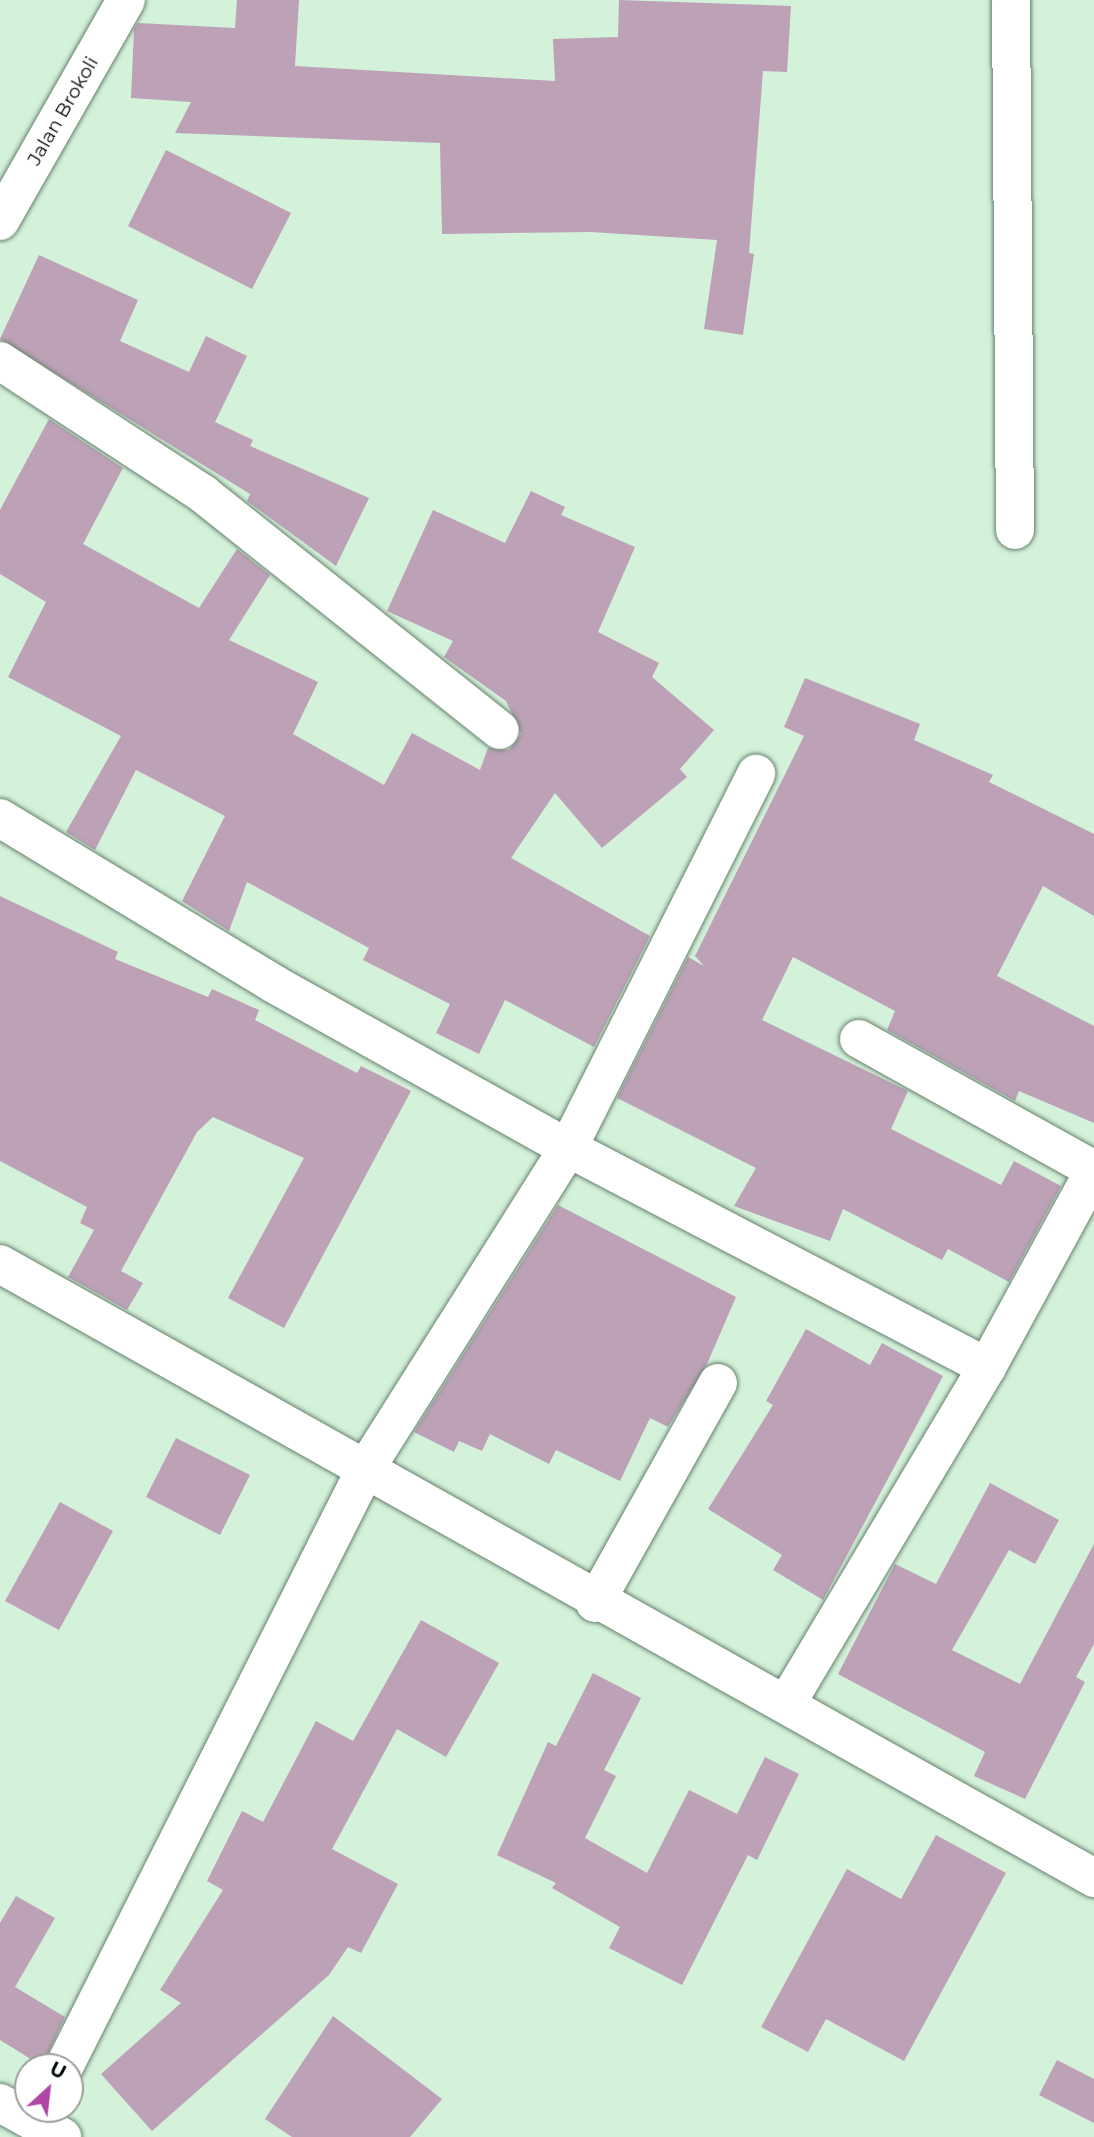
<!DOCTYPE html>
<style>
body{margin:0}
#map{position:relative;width:1094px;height:2137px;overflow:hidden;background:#d4f1da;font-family:Montserrat,sans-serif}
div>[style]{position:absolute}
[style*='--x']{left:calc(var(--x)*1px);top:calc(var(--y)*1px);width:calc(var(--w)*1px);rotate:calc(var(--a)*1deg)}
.building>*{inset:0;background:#bca1b7}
.roads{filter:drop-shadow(0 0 2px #66816c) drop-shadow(0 0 2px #66816c)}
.minor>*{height:38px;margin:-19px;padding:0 19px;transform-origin:19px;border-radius:19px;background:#fff}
.major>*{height:38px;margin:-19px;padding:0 19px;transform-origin:19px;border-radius:19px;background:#fff}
span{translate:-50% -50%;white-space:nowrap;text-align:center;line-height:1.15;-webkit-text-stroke:6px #fff;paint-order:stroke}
.street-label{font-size:19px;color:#050f07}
.north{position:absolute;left:14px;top:2053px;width:70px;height:70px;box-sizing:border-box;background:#fff;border:2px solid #9b9f9c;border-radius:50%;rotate:27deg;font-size:19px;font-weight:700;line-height:28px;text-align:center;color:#050f07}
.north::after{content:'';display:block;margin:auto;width:24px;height:32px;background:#b145a5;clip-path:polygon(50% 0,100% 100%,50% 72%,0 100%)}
</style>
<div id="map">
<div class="building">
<div style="clip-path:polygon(237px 0,299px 0,295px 66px,555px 81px,553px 39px,618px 37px,619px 0,791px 6px,787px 72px,763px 71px,749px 253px,754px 254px,743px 335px,704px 329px,717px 240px,591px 232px,442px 234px,440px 143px,175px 133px,191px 102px,131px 98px,134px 29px,138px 23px,235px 28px)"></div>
<div style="clip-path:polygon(166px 150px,291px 213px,252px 289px,128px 226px)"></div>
<div style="clip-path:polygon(39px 255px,138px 300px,120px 341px,189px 372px,206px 336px,247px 356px,215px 422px,253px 440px,250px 446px,369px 498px,336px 566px,247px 501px,250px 494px,0 339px)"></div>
<div style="clip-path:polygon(49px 419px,123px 468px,83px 544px,199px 608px,237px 549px,270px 575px,229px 640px,318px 682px,293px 734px,384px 785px,412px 733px,480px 770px,488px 748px,509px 750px,521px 734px,506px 701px,444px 657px,453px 641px,387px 611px,433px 510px,505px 543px,531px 491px,565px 507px,561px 515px,635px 547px,598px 632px,659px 663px,652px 677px,714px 730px,680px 769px,687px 777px,602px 848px,555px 793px,511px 858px,650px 936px,594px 1047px,505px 1000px,479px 1054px,436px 1033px,450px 1004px,363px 960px,369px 948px,247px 882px,229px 931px,182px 901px,225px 816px,136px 770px,95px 850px,66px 832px,121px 736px,8px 677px,46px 602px,0 574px,0 510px)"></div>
<div style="clip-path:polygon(805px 678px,920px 724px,914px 740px,993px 775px,989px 782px,1094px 834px,1094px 916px,1043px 886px,997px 976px,1094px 1026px,1094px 1123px,1019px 1091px,1015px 1101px,887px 1030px,895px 1011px,793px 957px,762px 1020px,908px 1091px,891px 1129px,1001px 1185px,1014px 1161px,1061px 1186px,1009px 1282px,948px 1249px,942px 1260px,843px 1209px,830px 1241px,734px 1206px,756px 1168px,617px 1098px,688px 957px,704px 966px,695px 956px,804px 736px,784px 727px)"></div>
<div style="clip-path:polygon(0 896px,118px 952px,115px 959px,208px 997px,212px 989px,259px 1010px,255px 1020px,357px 1073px,361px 1066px,411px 1091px,284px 1328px,228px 1298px,304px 1158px,213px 1117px,197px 1132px,121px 1271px,143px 1283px,127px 1310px,68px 1277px,94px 1230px,80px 1223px,87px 1207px,0 1161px)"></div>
<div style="clip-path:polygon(558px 1205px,736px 1297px,707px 1364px,668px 1427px,650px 1418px,620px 1481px,556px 1450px,549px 1464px,490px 1434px,482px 1451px,459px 1441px,454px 1452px,414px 1432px)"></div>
<div style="clip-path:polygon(806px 1329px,870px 1365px,882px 1343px,943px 1376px,823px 1600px,773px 1570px,782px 1555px,708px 1509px,773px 1405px,766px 1401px)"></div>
<div style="clip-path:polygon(176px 1438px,250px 1475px,220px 1535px,146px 1497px)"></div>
<div style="clip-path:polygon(990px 1483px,1059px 1520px,1035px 1564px,1009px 1550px,952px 1650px,1020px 1684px,1094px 1544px,1094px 1644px,1076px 1677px,1085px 1682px,1025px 1799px,974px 1776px,985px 1752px,838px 1674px,895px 1564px,936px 1584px)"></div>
<div style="clip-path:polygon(60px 1502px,113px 1531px,59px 1630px,5px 1601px)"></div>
<div style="clip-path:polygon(421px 1620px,499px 1663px,446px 1757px,397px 1729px,332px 1849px,398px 1884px,361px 1953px,348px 1947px,329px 1975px,152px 2131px,101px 2074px,181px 2003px,160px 1990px,223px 1890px,207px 1881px,242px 1811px,263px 1822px,316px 1721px,353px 1741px)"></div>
<div style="clip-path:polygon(593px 1673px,641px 1698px,604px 1770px,616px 1776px,585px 1838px,647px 1873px,689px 1790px,737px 1814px,765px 1757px,799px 1774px,757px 1860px,748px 1855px,682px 1985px,609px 1948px,620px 1927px,552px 1888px,556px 1883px,497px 1855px,548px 1742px,556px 1746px)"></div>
<div style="clip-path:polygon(936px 1835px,1006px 1873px,904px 2061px,826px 2019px,808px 2052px,761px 2027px,847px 1869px,901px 1899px)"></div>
<div style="clip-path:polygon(16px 1896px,55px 1918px,15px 1987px,65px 2017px,42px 2066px,0 2040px,0 1923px)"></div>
<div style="clip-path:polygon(333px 2016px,442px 2099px,410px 2137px,292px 2137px,265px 2119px)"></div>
<div style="clip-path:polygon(1057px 2060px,1094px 2079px,1094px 2123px,1039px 2095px)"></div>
</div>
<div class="roads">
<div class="minor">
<div style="--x:1011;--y:0;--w:530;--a:89.57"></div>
<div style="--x:0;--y:221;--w:254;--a:-60.3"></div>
<div style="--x:0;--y:361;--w:243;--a:33.2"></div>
<div style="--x:203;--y:494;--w:379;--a:38.5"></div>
<div style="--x:0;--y:818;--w:320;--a:31.2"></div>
<div style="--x:274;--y:984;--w:337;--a:29.2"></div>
<div style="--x:568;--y:1148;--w:473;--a:27.6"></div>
<div style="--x:859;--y:1039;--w:269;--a:29.1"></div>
<div style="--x:0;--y:1264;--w:1255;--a:29.3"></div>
<div style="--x:595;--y:1603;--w:252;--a:-60.8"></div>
<div style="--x:788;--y:1701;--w:389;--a:-59.2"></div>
<div style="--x:987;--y:1367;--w:223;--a:-61.4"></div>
<div style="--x:64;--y:2067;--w:671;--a:-63.24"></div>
<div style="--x:366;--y:1468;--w:378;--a:-57.7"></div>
<div style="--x:568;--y:1148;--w:419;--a:-63.3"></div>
</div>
<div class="major">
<div style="--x:0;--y:2103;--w:71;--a:28.7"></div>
</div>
</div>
<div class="street-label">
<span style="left:63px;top:111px;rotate:-60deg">Jalan Brokoli</span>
</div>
<div class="north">U</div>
</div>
